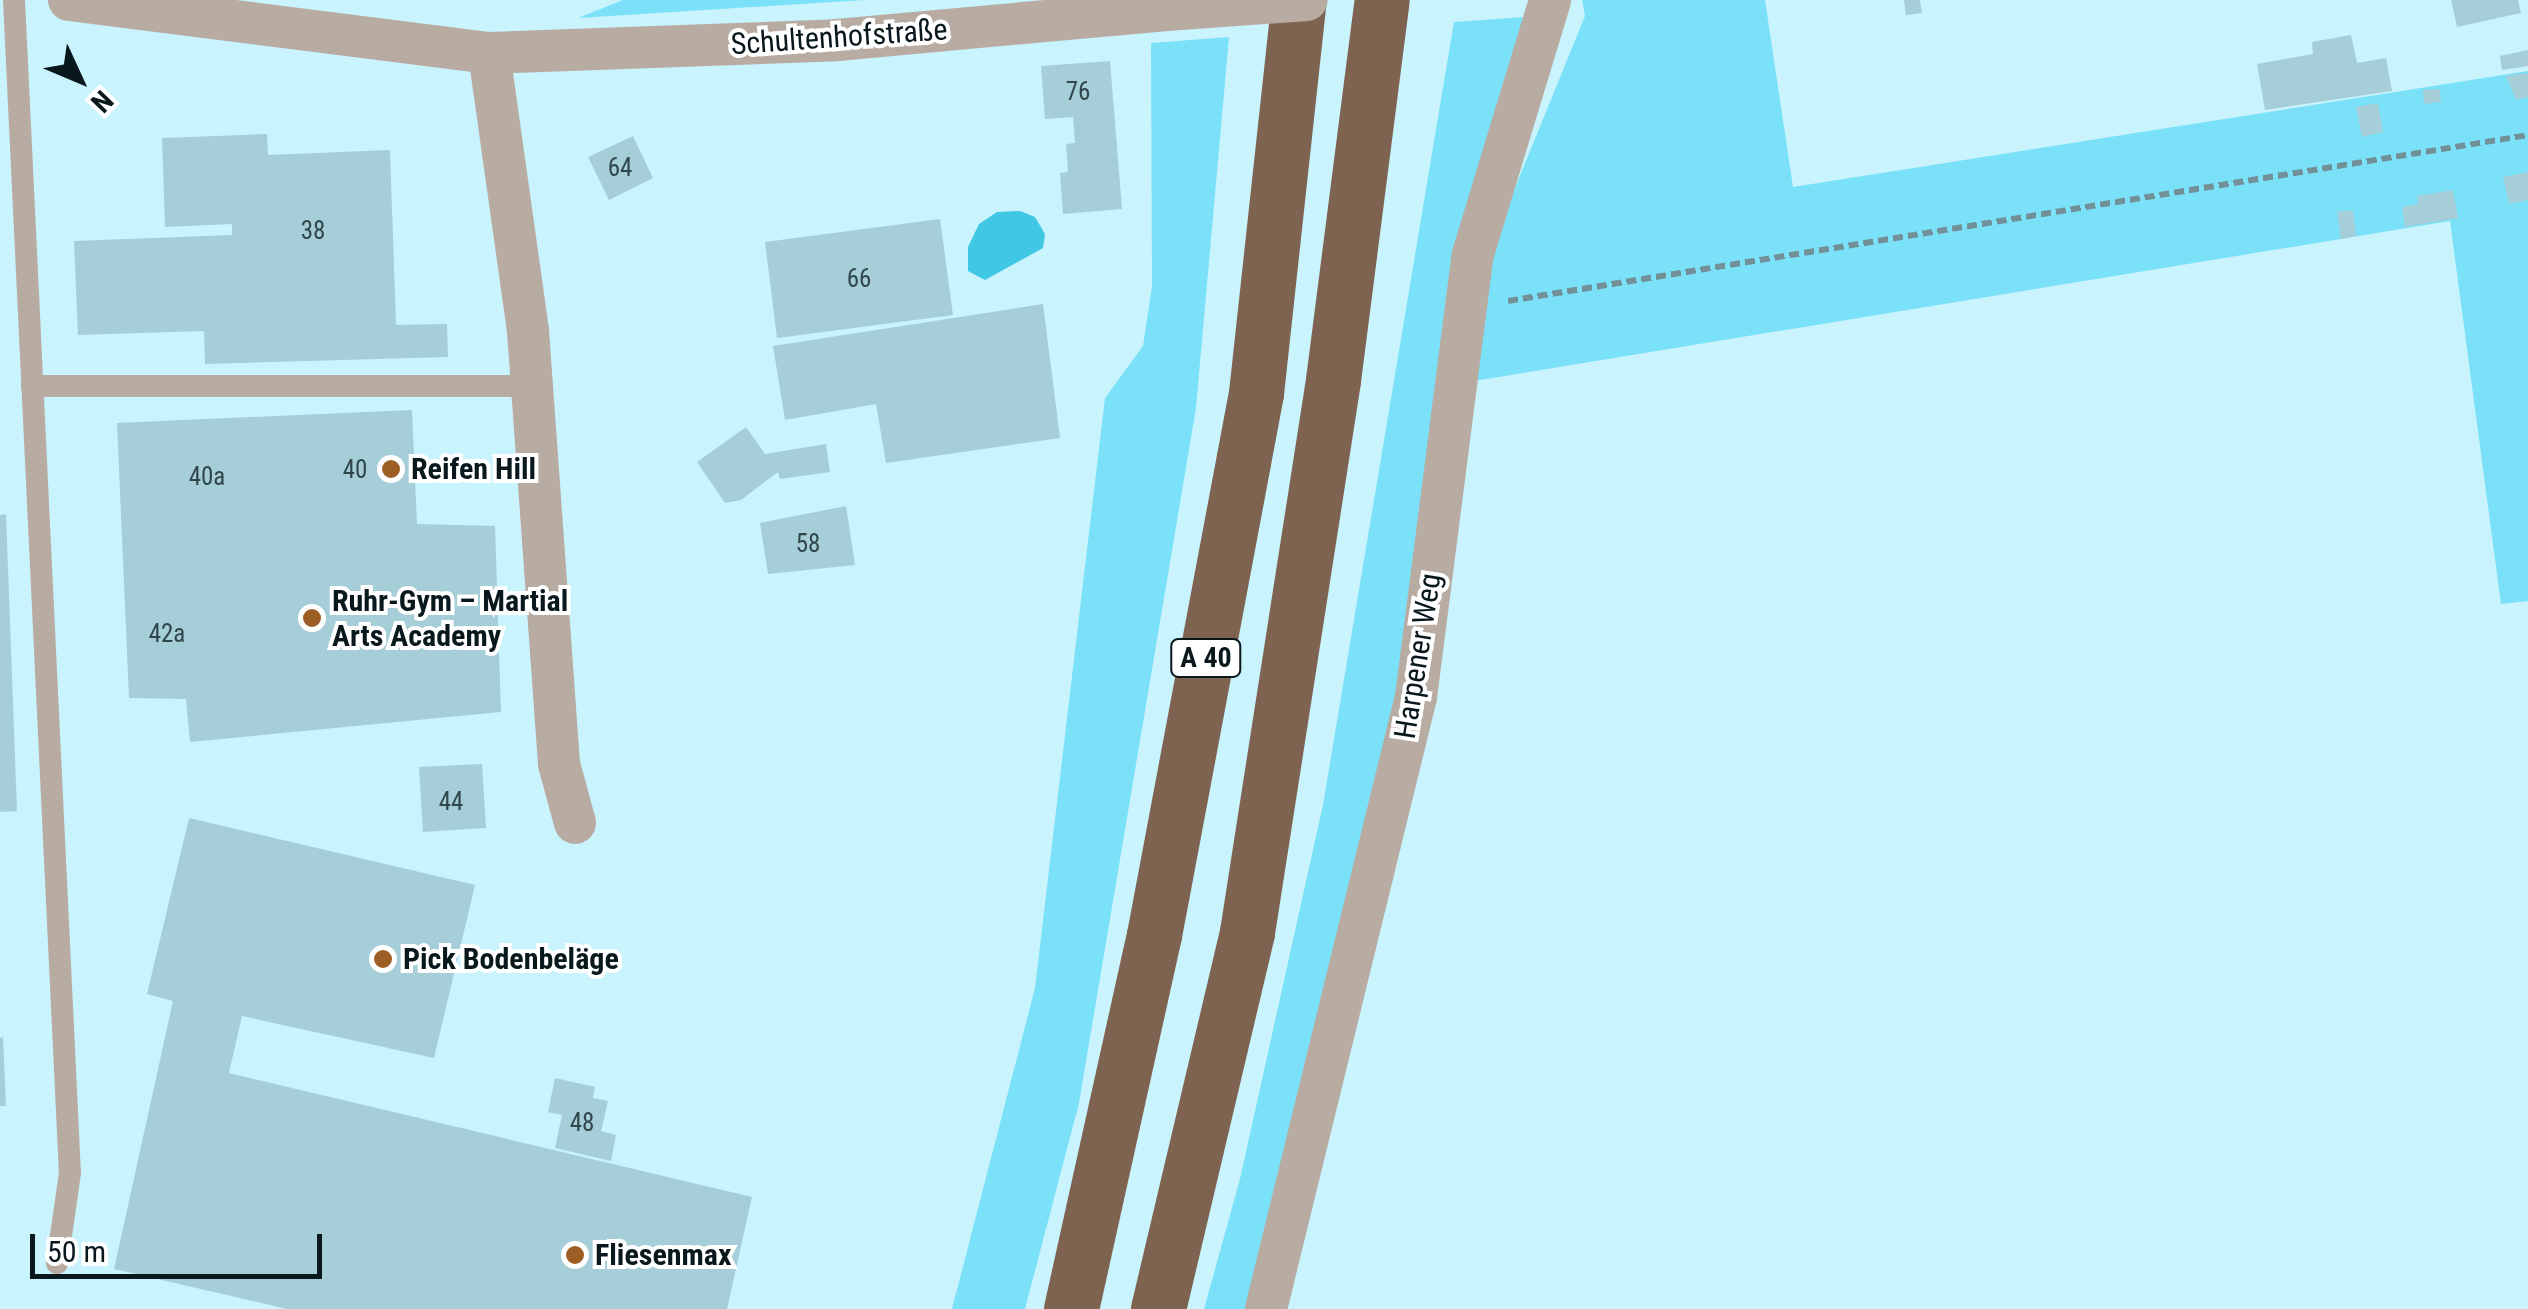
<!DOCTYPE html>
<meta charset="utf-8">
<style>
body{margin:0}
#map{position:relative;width:2528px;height:1309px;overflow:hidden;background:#c9f3fd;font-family:"Roboto Condensed",sans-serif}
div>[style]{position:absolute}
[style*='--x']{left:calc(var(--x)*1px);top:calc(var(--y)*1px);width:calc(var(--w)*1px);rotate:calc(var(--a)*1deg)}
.green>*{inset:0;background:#7be1f9}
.water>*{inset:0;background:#40c7e4}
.building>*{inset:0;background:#a5ced8}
.path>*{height:6px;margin-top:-3px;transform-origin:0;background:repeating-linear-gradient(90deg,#729098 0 10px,transparent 0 15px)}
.service>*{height:22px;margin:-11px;padding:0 11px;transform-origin:11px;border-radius:11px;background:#b8aba2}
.minor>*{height:42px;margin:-21px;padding:0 21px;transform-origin:21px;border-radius:21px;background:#b8aba2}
.motorway>*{height:55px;margin:-27.5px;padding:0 27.5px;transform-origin:27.5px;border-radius:27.5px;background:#7e6450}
.minor-bridge>*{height:42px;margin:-21px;padding:0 21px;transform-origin:21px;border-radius:21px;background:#b8aba2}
.dots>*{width:28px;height:28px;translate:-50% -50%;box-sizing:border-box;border:5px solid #fff;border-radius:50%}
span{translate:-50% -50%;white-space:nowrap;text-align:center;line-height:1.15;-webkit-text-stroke:8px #fff;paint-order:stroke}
.number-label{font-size:25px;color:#30464b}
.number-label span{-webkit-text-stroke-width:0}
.shield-label span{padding:2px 8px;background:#fff;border:2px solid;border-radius:8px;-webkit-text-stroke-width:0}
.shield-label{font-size:28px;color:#09181c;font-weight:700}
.street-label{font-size:30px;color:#09181c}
.poi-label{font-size:30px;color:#09181c;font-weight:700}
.left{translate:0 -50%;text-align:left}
.north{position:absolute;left:30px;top:30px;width:100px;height:100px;-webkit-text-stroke:8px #fff;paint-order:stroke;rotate:134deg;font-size:28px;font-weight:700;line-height:40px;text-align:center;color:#09181c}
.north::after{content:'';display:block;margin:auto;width:35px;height:45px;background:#09181c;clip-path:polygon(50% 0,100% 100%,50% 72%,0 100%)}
.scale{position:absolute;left:30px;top:1234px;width:292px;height:45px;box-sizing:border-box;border:5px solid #09181c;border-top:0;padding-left:12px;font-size:30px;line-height:35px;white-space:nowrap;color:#09181c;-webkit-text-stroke:8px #fff;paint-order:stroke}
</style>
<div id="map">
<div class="green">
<div style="clip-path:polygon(623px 0,864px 0,578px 18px)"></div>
<div style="clip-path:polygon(1582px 0,1765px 0,1793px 187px,2528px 71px,2528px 601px,2501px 604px,2450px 221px,1468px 382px,1497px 232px,1585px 16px)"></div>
<div style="clip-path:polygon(1525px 17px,1399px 695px,1250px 1309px,1204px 1309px,1240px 1179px,1323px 805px,1454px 22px)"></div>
<div style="clip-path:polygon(1229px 37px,1196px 408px,1079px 1103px,1025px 1309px,952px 1309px,1035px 988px,1105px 398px,1143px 346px,1152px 287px,1151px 43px)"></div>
</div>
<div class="water">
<div style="clip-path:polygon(1020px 211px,1035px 217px,1045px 234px,1043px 248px,985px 280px,968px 271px,968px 247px,979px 224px,997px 212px)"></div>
</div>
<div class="building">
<div style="clip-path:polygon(1904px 0,1920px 0,1922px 13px,1906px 15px)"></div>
<div style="clip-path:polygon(2451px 0,2518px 0,2521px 13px,2457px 27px)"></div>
<div style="clip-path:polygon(2351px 35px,2357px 63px,2386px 58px,2392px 91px,2265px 110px,2257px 64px,2313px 54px,2312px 42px)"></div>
<div style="clip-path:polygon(2528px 50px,2528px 66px,2502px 70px,2500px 56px)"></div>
<div style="clip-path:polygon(1110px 61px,1122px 209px,1063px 214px,1060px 173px,1068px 172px,1066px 144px,1075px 143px,1073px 117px,1045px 119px,1041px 66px)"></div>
<div style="clip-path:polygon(2528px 73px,2528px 97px,2516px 100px,2506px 76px)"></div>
<div style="clip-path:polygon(2440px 89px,2441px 102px,2424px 104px,2423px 90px)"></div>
<div style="clip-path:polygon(2378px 103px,2383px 132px,2362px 137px,2356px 107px)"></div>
<div style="clip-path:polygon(267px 134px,268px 155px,390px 150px,396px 325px,447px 324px,448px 357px,205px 364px,204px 331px,78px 335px,74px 241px,232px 235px,232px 224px,165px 227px,162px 138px)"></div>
<div style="clip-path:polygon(633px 136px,653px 178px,609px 200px,588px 157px)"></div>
<div style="clip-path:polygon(2528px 172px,2528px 200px,2509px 204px,2503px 177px)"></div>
<div style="clip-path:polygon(2453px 190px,2458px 218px,2405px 227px,2402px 207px,2418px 204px,2417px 196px)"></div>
<div style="clip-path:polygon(2353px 210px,2356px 236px,2341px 239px,2337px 212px)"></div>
<div style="clip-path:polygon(940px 219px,953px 315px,777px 338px,765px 242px)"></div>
<div style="clip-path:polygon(1043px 304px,1060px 438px,886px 463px,876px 404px,785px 420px,773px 346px)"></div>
<div style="clip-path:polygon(412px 410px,417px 524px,495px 526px,501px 712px,190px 742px,186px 699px,129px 698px,117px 423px)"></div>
<div style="clip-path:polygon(746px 427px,765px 454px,826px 444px,830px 472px,780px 479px,778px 472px,741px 500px,725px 503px,697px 462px)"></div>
<div style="clip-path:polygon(846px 506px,855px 565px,768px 574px,760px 523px)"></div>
<div style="clip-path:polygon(6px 514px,17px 811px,0 812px,0 515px)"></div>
<div style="clip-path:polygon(482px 764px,486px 828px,423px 832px,419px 767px)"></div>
<div style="clip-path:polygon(189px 818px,475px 885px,434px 1058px,242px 1016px,229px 1073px,752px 1197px,727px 1309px,287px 1309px,114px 1269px,173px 1001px,147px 994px)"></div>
<div style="clip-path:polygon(3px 1037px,6px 1106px,0 1106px,0 1038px)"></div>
<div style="clip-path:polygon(555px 1078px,595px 1087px,593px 1098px,608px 1101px,601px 1131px,616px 1135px,611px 1161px,555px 1148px,562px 1115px,548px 1112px)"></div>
</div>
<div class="path">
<div style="--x:1508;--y:301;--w:1033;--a:-9.24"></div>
</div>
<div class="service">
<div style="--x:14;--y:0;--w:1174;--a:87.27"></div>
<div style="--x:70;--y:1173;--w:91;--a:98.2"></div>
<div style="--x:32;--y:386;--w:500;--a:0"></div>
</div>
<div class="minor">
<div style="--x:69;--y:0;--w:423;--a:7.2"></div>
<div style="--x:489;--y:53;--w:348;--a:-2.1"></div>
<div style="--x:837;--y:40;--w:331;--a:-5.2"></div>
<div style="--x:489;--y:53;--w:281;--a:82"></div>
<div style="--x:528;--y:331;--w:434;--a:85.9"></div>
<div style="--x:559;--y:764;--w:61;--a:74.8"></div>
<div style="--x:1266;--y:1309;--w:630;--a:-76.23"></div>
<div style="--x:1416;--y:697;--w:447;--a:-82.7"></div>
<div style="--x:1473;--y:254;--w:265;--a:-73.1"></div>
</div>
<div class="motorway">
<div style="--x:1071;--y:1309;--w:383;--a:-77.5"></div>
<div style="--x:1154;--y:935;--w:552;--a:-79.34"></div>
<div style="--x:1256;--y:393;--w:395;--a:-83.8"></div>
<div style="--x:1158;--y:1309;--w:387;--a:-76.7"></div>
<div style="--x:1247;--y:932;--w:559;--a:-81.14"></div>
<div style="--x:1333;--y:380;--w:383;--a:-82.7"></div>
</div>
<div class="minor-bridge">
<div style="--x:1167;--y:10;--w:140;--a:-4.1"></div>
</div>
<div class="dots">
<div style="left:391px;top:469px;background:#9d5e25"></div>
<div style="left:312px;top:618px;background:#9d5e25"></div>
<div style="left:383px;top:959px;background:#9d5e25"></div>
<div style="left:575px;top:1255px;background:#9d5e25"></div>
</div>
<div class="number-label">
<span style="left:1078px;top:92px">76</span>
<span style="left:620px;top:168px">64</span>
<span style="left:313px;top:231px">38</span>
<span style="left:859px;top:279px">66</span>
<span style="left:355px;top:470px">40</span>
<span style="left:207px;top:477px">40a</span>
<span style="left:808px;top:544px">58</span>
<span style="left:167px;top:634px">42a</span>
<span style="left:451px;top:802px">44</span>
<span style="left:582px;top:1123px">48</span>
</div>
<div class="shield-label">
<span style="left:1206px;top:658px">A 40</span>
</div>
<div class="street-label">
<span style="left:839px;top:37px;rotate:-4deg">Schultenhofstraße</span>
<span style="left:1418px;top:656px;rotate:-81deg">Harpener Weg</span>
</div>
<div class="poi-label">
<span class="left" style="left:411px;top:469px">Reifen Hill</span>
<span class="left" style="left:332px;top:618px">Ruhr-Gym – Martial<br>Arts Academy</span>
<span class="left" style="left:403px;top:959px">Pick Bodenbeläge</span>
<span class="left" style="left:595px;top:1255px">Fliesenmax</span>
</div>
<div class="north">N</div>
<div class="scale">50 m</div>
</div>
